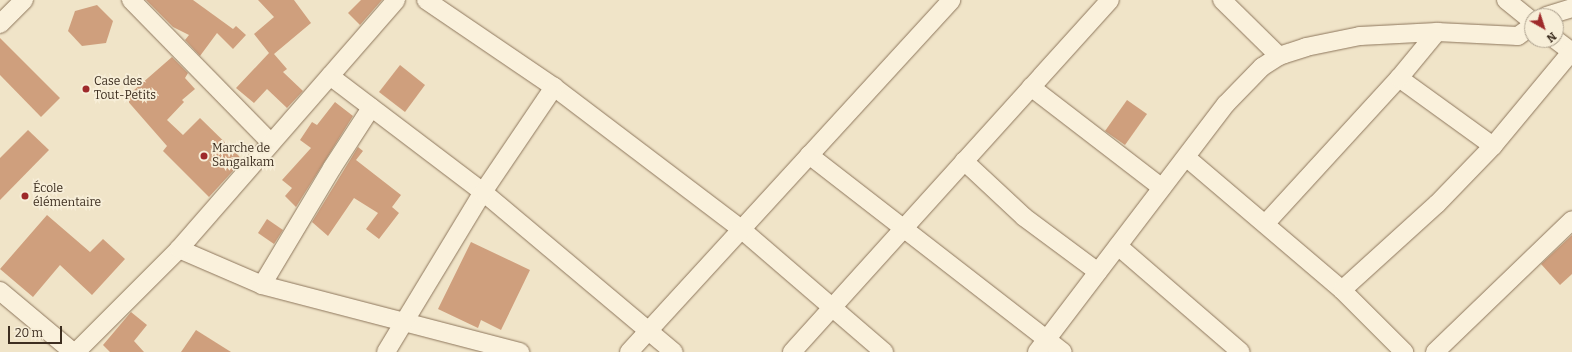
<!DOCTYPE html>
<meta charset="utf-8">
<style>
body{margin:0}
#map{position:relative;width:1572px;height:352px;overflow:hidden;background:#f0e4c8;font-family:Bitter,serif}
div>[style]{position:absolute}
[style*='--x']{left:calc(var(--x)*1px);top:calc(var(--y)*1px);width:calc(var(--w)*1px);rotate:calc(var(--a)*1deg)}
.building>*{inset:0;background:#cf9f7d}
.roads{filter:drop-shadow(0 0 1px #8d765c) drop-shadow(0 0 1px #8d765c)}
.minor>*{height:18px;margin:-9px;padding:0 9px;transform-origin:9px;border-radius:9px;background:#faf1dc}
.dots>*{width:11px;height:11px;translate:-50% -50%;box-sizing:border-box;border:2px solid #f7eed8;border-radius:50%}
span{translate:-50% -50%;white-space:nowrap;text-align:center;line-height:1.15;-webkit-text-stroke:3.5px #f7eed8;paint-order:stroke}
.poi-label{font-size:12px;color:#3d2e20}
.left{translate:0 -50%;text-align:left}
.north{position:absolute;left:1524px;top:8px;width:40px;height:40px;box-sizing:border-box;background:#f7eed8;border:1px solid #ada18e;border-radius:50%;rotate:141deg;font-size:11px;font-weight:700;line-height:16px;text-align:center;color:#3d2e20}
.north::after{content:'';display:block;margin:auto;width:14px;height:18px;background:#9e2a2b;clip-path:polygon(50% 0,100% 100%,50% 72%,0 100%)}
.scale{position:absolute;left:8px;top:326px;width:54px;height:18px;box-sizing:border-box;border:2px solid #3d2e20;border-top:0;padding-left:5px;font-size:12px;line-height:14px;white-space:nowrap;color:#3d2e20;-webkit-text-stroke:3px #f7eed8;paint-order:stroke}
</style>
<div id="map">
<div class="building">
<div style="clip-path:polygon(146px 0,193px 0,233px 29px,236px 26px,246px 35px,233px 49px,217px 33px,200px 56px,185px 40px,189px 35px,173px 27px)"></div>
<div style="clip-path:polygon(258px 0,294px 0,311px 23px,274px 54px,287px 69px,283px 72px,303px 91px,287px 108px,267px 89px,254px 103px,236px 88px,269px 53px,254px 34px,274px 17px)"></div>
<div style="clip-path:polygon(361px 0,382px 0,360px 25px,348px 13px)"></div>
<div style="clip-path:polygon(97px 5px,113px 21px,106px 43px,82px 46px,68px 31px,75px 11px)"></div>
<div style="clip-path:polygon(0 38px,60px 98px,41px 117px,0 75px)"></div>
<div style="clip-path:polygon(172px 57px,188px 73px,185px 78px,195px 89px,182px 100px,184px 102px,167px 120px,183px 135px,200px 118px,243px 160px,209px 197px,163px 151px,167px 146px,125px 98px)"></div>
<div style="clip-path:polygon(400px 65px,425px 85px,405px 112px,379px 92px)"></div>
<div style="clip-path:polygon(1127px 100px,1147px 114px,1125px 145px,1105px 131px)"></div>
<div style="clip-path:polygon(335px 102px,353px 116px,296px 207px,285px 196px,292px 188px,282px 180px,311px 148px,300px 140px,312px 122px,317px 125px)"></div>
<div style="clip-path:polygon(28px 130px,49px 150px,0 200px,0 158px)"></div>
<div style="clip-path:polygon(358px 147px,363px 151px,356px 160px,401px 195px,392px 207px,399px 213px,379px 239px,366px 229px,378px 213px,354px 198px,328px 236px,312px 222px)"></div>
<div style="clip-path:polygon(47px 215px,90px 252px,103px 239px,125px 259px,92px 295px,60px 265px,33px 297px,0 269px)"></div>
<div style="clip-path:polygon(267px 219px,283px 230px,274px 244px,258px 233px)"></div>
<div style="clip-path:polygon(1572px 235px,1572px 274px,1560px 285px,1541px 264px)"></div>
<div style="clip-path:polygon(471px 242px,530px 270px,501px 330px,481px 320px,478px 328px,438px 309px)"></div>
<div style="clip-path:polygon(131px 312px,147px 325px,134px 341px,144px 352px,110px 352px,103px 345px)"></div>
<div style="clip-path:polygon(196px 330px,231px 352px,181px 352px)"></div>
</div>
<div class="roads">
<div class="minor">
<div style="--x:131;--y:0;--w:200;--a:45.6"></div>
<div style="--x:426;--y:0;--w:155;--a:34.2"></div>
<div style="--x:554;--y:87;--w:235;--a:37.2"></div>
<div style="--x:741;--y:229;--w:189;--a:40.7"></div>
<div style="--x:1222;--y:0;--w:80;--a:44.5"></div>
<div style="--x:1506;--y:0;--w:33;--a:39"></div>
<div style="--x:1546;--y:16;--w:27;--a:-17"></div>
<div style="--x:0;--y:24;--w:34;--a:-45"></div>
<div style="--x:1556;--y:40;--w:20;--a:37"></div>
<div style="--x:330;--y:76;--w:192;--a:37.2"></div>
<div style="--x:483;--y:192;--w:249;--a:40"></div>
<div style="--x:1399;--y:78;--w:116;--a:35.9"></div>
<div style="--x:1031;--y:87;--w:165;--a:37.6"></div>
<div style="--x:809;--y:155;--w:321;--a:37.8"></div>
<div style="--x:1187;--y:158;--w:204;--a:40.4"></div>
<div style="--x:1342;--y:290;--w:88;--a:45"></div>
<div style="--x:964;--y:161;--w:82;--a:43"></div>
<div style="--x:1024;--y:217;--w:92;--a:36.6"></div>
<div style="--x:1266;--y:223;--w:197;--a:-47.5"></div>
<div style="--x:1399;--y:78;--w:60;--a:-50.4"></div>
<div style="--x:1118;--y:246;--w:162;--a:40.8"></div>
<div style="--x:179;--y:249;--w:90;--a:23.4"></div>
<div style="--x:262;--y:285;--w:267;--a:14.6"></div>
<div style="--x:262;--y:285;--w:136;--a:-59.1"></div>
<div style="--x:332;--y:168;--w:72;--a:-57"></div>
<div style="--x:1342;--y:290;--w:128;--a:-42.2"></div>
<div style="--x:1437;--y:204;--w:81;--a:-46"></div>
<div style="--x:1493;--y:146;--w:122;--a:-50.3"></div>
<div style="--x:0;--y:291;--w:95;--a:39.9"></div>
<div style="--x:76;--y:352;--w:146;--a:-45"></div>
<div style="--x:179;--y:249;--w:330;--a:-48.9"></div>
<div style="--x:386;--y:352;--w:187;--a:-58.8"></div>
<div style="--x:483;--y:192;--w:127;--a:-55.9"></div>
<div style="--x:629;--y:352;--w:477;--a:-47.5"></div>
<div style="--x:792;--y:352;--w:474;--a:-47.9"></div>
<div style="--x:1037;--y:352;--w:312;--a:-52.7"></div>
<div style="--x:1226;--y:104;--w:52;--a:-45.8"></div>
<div style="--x:1262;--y:67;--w:20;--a:-33"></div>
<div style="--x:1279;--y:56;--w:28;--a:-18"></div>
<div style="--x:1306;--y:47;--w:55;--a:-11.5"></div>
<div style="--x:1360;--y:36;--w:77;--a:-3"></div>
<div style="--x:1437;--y:32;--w:81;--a:2.8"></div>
<div style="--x:1518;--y:36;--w:17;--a:-36"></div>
<div style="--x:1435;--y:352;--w:190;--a:-43.9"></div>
</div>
</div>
<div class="dots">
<div style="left:86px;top:89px;background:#9e2a2b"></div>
<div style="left:204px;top:156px;background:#9e2a2b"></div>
<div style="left:25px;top:196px;background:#9e2a2b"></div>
</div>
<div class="poi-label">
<span class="left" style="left:94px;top:89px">Case des<br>Tout-Petits</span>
<span class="left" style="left:212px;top:156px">Marche de<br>Sangalkam</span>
<span class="left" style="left:33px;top:196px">École<br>élémentaire</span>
</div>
<div class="north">N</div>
<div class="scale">20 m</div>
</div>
